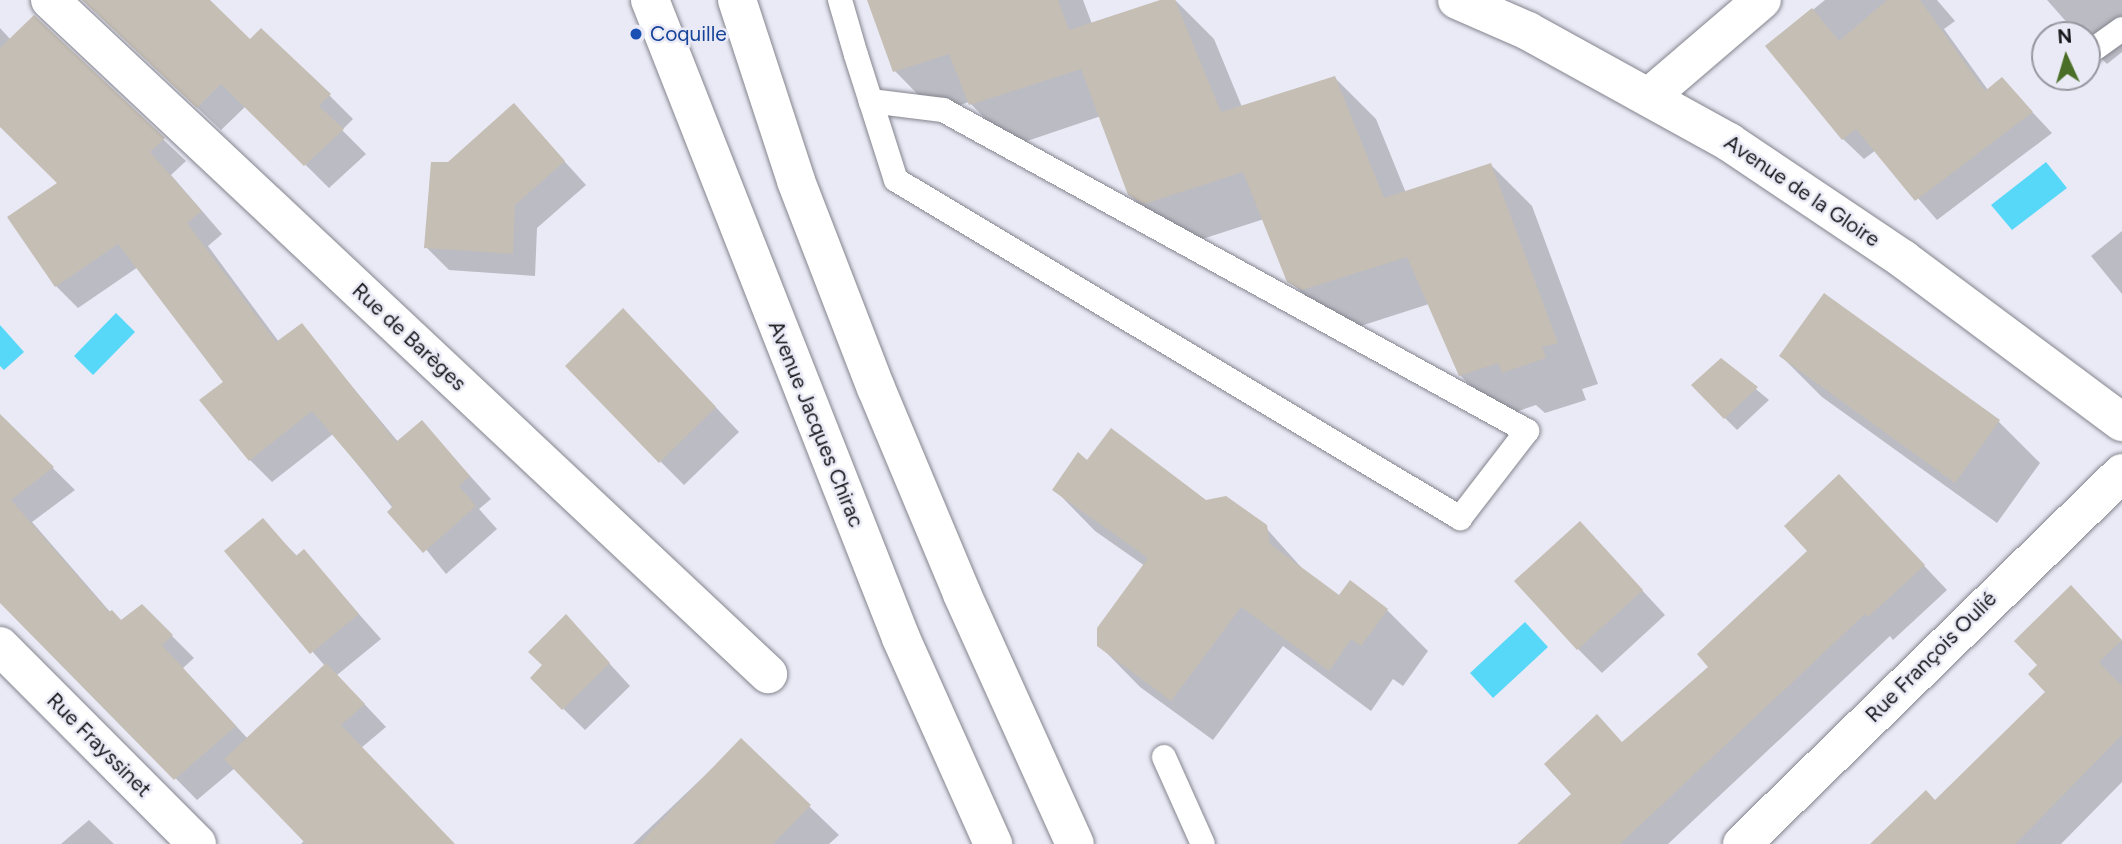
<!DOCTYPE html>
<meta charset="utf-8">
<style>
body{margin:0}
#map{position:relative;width:2122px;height:844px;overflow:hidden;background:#eaeaf6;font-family:Figtree,sans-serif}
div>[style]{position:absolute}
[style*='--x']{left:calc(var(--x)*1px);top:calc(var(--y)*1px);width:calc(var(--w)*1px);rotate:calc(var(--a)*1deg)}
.water>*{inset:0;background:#57d8f9}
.shadow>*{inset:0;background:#0003}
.building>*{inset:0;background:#c5beb4}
.roads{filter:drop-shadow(0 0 2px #84848e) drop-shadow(0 0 2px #84848e)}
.lane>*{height:24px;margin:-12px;padding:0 12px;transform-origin:12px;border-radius:12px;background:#fff}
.street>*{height:38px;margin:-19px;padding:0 19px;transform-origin:19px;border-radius:19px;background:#fff}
.secondary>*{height:38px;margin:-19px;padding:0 19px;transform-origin:19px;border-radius:19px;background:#fff}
.dots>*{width:19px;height:19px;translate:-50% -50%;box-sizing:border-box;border:4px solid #eaeaf6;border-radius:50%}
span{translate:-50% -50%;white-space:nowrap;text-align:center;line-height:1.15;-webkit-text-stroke:5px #eaeaf6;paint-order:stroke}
.transit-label{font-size:21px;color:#164399}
.left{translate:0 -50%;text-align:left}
.street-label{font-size:21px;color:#18181c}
.north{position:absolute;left:2031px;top:21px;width:70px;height:70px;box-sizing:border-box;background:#eaeaf6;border:2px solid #96969f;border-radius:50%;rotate:356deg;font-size:19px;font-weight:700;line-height:28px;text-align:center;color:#18181c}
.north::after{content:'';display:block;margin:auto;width:24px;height:32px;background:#4a6e27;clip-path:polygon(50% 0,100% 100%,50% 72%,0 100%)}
</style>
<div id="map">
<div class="water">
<div style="clip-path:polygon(2046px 162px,2067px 188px,2012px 230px,1991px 205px)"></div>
<div style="clip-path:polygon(116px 313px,135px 332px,93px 375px,74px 356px)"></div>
<div style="clip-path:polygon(0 325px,24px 352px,4px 370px,0 366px)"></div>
<div style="clip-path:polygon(1525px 622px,1548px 647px,1493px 698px,1470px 673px)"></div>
</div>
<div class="shadow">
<div style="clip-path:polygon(83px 0,208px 0,250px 42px,329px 95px,353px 119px,342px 130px,366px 154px,329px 188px,246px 106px,221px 130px)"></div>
<div style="clip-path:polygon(869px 0,1083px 0,1092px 24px,1175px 0,1214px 39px,1242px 107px,1335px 78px,1376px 119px,1406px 193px,1491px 165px,1532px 206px,1598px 384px,1582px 389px,1586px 400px,1545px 413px,1536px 405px,1501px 417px,1460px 375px,1429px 304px,1345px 331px,1289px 281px,1264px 219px,1187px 244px,1171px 236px,1129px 194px,1101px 116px,1012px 146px,969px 102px,936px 113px,895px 71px)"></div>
<div style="clip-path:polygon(1825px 0,1937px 0,1955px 21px,1944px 29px,1988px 90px,2002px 80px,2052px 133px,1937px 220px,1876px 150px,1864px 159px,1843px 139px,1768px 46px)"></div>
<div style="clip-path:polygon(2047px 0,2122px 0,2122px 52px,2107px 64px,2087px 44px,2087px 35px,2078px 35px)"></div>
<div style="clip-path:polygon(34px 17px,186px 161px,171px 175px,222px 234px,208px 246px,279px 342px,301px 325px,399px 443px,422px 423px,491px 499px,479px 509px,497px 529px,446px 574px,333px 434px,272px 482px,250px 460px,226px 382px,138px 267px,78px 308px,56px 286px,60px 184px,0 125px,0 28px,11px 40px)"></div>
<div style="clip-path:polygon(514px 106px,586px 185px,537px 228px,535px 276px,449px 270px,426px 247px,449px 164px)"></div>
<div style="clip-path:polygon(2122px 231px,2122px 294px,2091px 256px)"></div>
<div style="clip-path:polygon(647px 334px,739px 432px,684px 485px,660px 461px)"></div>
<div style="clip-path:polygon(1781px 356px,1999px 422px,2040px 463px,1997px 523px,1822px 397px)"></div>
<div style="clip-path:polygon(1721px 360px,1769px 400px,1737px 430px,1725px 418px)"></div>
<div style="clip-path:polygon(0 416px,75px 490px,32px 522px,111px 613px,122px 622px,142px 606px,194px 658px,183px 668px,248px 739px,325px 666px,226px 551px,263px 521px,298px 557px,304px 552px,381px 639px,337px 675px,386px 727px,361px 748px,454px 844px,301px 844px,305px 840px,235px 768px,197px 800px,0 600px)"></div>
<div style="clip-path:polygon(1087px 463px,1265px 527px,1308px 575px,1339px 598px,1387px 610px,1428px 651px,1403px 686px,1393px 679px,1371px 711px,1283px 646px,1213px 740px,1140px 687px,1099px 645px,1145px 566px,1095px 531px,1054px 489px)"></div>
<div style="clip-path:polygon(1862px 500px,1947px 590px,1893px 640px,1890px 636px,1668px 844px,1519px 844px,1711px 667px)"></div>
<div style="clip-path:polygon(1580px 523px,1665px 615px,1602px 673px,1578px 649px)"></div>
<div style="clip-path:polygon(2094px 611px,2122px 641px,2122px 782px,2061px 844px,1872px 844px,1935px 802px,2048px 692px)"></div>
<div style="clip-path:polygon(566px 616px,630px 686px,585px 730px,532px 678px,544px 665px)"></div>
<div style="clip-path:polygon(741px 741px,839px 835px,829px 844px,633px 844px)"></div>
<div style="clip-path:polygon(89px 820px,114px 844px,61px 844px)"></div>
</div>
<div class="building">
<div style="clip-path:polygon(82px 0,210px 0,250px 39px,261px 28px,331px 94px,319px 106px,344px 129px,304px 166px,221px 84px,197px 108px)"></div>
<div style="clip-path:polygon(867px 0,1058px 0,1069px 30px,1160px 0,1175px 0,1221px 112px,1335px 76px,1384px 198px,1491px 163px,1558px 343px,1542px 347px,1546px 358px,1502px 373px,1498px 363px,1459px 376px,1407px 257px,1302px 290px,1287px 282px,1243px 172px,1144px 204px,1128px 195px,1081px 69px,969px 105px,949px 54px,893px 72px)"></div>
<div style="clip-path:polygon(1887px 0,1920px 0,1985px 91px,2002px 77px,2033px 112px,1915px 201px,1856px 129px,1842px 140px,1765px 46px,1812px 8px,1839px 41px)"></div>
<div style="clip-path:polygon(34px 15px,165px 138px,150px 152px,202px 211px,187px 223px,276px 342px,302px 323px,396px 442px,422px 420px,470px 476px,459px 486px,476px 506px,423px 553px,387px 512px,393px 506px,312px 411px,249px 461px,199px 400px,223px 382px,118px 244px,55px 287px,7px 217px,57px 183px,0 127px,0 48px)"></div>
<div style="clip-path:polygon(514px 103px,565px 161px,515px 205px,513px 254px,424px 248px,431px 162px,448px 162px)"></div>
<div style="clip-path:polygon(1824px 293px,2000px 420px,1955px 483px,1779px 356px)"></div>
<div style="clip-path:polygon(623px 308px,716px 407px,659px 463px,565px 366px)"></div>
<div style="clip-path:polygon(1721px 358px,1758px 387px,1724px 419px,1691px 385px)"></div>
<div style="clip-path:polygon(0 414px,54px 467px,11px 500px,109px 612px,112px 610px,121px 620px,142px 604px,173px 635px,162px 645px,236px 726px,174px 780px,0 603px)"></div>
<div style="clip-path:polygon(1111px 428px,1206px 500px,1226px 496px,1267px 525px,1270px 544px,1339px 595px,1350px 580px,1388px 609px,1361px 646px,1351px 639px,1329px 671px,1241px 607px,1171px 701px,1097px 646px,1097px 628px,1148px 558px,1052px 490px,1078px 452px,1087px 460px)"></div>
<div style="clip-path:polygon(1839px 474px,1925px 565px,1868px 617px,1865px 614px,1620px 844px,1517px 844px,1571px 794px,1544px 764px,1597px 714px,1622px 742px,1708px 667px,1697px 654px,1807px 551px,1784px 526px)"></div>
<div style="clip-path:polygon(263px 518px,296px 556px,304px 549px,359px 614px,310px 654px,224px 551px)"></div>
<div style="clip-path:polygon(1580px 521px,1643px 590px,1577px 650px,1514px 581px)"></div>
<div style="clip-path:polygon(2071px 585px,2122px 640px,2099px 662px,2122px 686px,2122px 735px,2015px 844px,1870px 844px,1926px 790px,1935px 800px,2045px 692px,2028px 674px,2037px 665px,2014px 641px)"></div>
<div style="clip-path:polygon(566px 614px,610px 663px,562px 710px,530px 678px,542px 665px,528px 652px)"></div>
<div style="clip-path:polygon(326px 663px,365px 704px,341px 725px,455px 844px,306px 844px,224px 759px)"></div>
<div style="clip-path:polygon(741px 738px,811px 805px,773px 844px,639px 844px)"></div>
</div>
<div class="roads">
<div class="lane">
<div style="--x:840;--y:0;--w:57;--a:73.8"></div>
<div style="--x:856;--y:55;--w:131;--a:72.3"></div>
<div style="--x:896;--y:180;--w:658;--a:30.93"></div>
<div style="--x:1460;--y:518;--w:110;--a:-52.4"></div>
<div style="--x:1527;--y:431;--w:666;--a:-151.2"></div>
<div style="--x:943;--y:110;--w:73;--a:-172.9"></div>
<div style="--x:2087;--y:54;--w:43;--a:-35.5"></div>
<div style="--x:1164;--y:757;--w:95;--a:65.9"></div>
</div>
<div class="street">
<div style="--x:50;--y:0;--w:985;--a:43.19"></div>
<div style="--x:1651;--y:95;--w:146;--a:-40.6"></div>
<div style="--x:0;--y:646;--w:279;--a:45.1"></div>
<div style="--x:1742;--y:844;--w:531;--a:-44.31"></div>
</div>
<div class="secondary">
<div style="--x:650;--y:0;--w:686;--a:68.52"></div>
<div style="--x:901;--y:638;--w:226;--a:65.9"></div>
<div style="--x:737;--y:0;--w:190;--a:71.9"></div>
<div style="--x:796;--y:181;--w:222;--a:68.9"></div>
<div style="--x:876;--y:388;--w:223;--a:67.3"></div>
<div style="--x:962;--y:594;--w:274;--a:65.7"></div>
<div style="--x:1457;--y:0;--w:77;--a:23.6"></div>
<div style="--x:1528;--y:31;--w:230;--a:28.9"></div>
<div style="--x:1729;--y:142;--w:210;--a:33.9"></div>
<div style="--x:1903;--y:259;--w:273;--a:36.7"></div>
</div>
</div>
<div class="dots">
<div style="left:636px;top:34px;background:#1a4fb4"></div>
</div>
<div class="transit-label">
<span class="left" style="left:650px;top:34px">Coquille</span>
</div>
<div class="street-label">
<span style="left:1802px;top:191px;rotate:34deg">Avenue de la Gloire</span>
<span style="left:409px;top:337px;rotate:43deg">Rue de Barèges</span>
<span style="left:816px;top:424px;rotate:68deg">Avenue Jacques Chirac</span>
<span style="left:1931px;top:657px;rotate:-45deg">Rue François Oulié</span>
<span style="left:99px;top:745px;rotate:45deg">Rue Frayssinet</span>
</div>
<div class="north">N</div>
</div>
